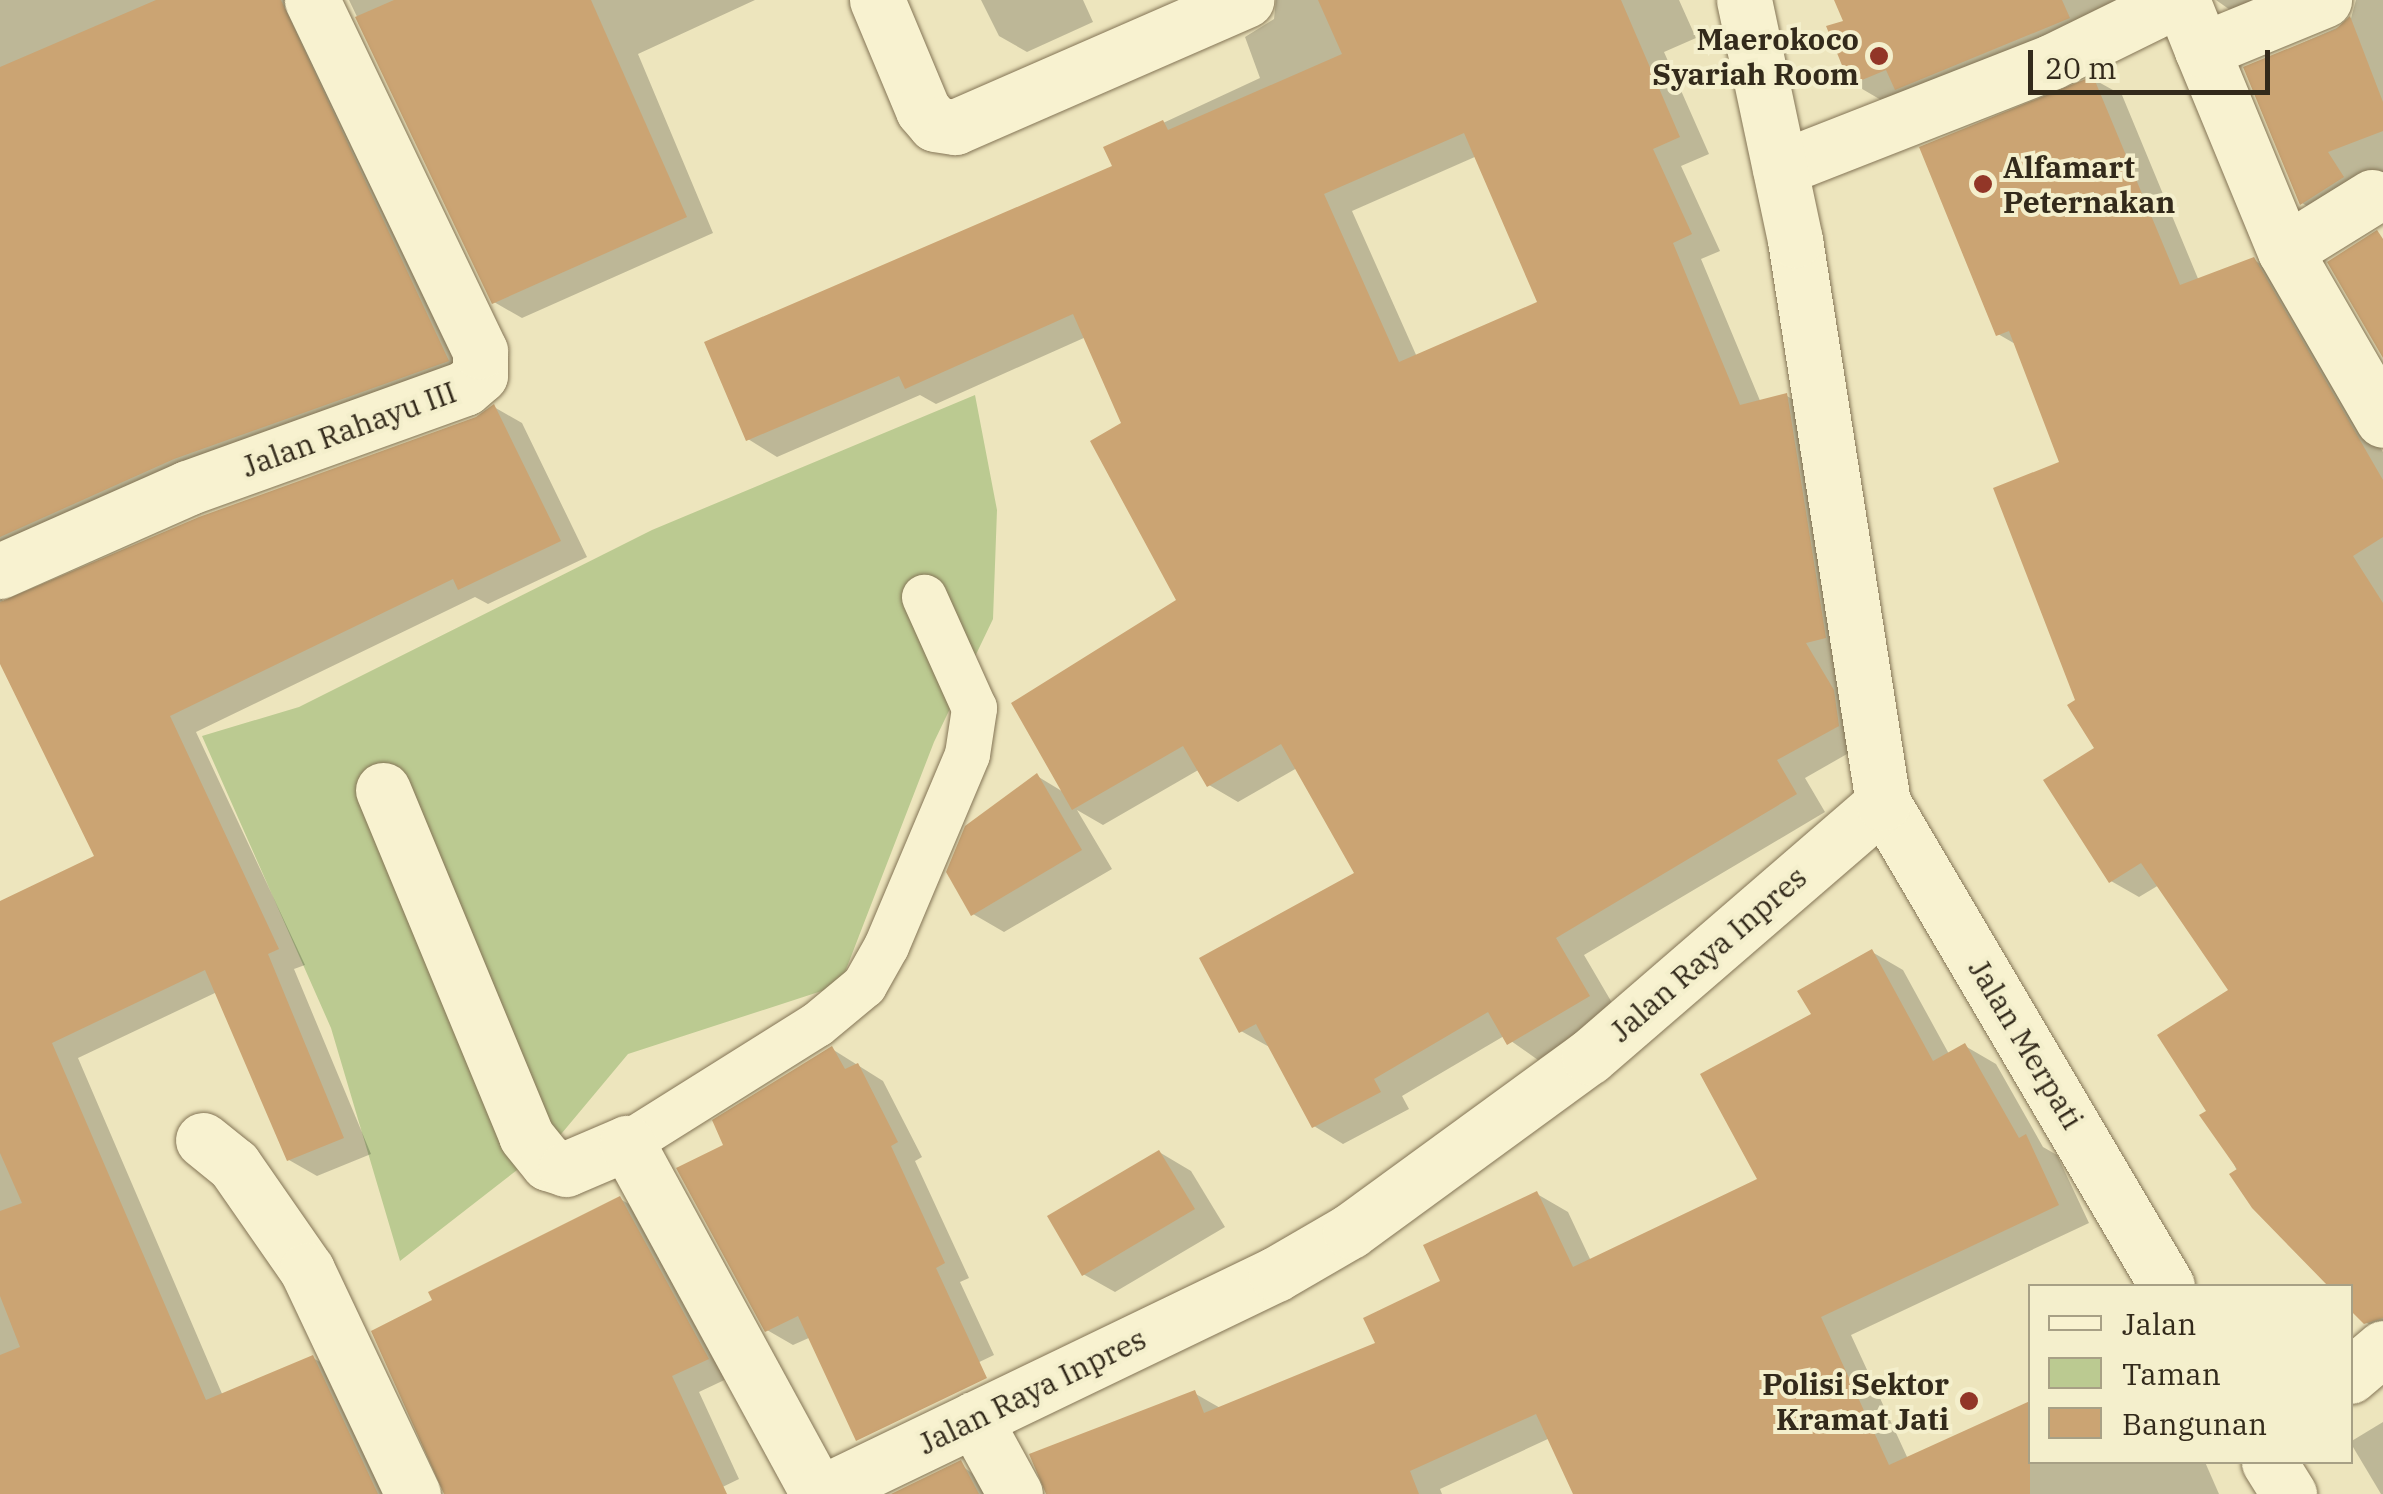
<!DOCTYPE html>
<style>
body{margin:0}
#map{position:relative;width:2383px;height:1494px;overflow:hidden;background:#ede5bd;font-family:"IBM Plex Serif",serif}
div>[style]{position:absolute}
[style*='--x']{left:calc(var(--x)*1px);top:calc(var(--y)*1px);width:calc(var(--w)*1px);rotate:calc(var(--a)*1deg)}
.green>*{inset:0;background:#bbca91}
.shadow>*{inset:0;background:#0003}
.building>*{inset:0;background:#cba473}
.roads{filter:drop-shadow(0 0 2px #847556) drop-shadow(0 0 2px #847556)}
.lane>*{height:45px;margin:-22.5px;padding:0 22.5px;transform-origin:22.5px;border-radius:22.5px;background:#f8f2d0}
.street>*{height:55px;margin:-27.5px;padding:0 27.5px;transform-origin:27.5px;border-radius:27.5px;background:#f8f2d0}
.secondary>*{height:55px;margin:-27.5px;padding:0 27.5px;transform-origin:27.5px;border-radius:27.5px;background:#f8f2d0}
.dots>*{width:28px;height:28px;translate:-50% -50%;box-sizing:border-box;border:5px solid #f4efcc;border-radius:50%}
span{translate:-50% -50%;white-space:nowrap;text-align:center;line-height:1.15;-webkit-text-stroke:8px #f4efcc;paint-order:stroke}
.poi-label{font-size:30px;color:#332a1b;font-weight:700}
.right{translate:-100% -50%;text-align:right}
.left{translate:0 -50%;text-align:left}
.street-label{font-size:30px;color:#332a1b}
.legend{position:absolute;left:2028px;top:1284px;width:325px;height:180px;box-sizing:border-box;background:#f4efcc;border:2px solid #a7a085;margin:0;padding:12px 18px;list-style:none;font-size:30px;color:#332a1b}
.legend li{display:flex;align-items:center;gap:20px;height:50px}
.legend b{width:50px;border:2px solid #a7a085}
.scale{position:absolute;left:2028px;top:50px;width:242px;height:45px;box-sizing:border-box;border:5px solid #332a1b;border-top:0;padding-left:12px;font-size:30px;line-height:35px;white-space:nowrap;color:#332a1b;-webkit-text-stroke:8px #f4efcc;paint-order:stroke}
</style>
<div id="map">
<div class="green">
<div style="clip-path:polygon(975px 395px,997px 510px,993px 619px,934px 742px,840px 985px,628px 1054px,557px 1139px,400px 1261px,331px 1028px,202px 736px,299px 707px,652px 530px)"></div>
</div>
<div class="shadow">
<div style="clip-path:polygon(0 0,314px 0,475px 376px,0 579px)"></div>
<div style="clip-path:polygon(349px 0,755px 0,638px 54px,713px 233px,522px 318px,494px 302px)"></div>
<div style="clip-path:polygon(981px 0,1083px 0,1093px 22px,1027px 52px,999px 36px)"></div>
<div style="clip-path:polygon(evenodd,1276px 0,1679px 0,1696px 38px,1664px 52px,1709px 154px,1681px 166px,1720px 251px,1701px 259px,1761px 403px,1787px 396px,1816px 413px,1868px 742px,1805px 778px,1825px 812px,1584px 955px,1618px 1013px,1538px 1060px,1504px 1036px,1402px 1096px,1409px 1109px,1343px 1144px,1314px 1126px,1273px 1049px,1241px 1031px,1358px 874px,1297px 768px,1238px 802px,1209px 785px,1200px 769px,1103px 825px,1077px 810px,1112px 869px,1004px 932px,973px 914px,1037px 776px,1065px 793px,1180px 601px,1124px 424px,1086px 337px,936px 404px,920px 395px,777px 457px,748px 439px,1115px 168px,1107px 149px,1260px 78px,1245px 37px,1274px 19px,1276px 0,1477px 156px,1540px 303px,1417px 357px,1352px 211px,1477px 156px)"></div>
<div style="clip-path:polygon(1837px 0,2171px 0,1881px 100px,1852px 83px,1846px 22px)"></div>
<div style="clip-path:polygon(2216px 0,2308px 0,2250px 24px)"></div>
<div style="clip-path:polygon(2356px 0,2383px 0,2383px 190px,2330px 220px,2302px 203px,2246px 68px,2350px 22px)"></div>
<div style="clip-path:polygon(2093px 79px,2122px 95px,2199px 281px,2254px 260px,2282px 277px,2383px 452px,2383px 1332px,2365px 1322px,2350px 1286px,2331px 1286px,2254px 1207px,2209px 1111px,2231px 991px,2159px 885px,2139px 897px,2111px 881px,2097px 748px,2078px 701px,2063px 464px,2017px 345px,1998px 334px)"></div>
<div style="clip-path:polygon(494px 407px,522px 423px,587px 557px,488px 604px,475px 597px,196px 732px,305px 965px,294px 969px,371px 1154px,317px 1176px,289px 1160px,217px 992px,78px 1058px,223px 1396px,313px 1358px,340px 1374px,397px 1494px,0 1494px,0 903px,97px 857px,0 659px,0 595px,3px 601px,477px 420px)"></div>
<div style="clip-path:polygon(1872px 952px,1903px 970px,1949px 1054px,1965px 1046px,1996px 1064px,2043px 1147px,2057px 1155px,2089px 1223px,1851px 1335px,1908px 1459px,2030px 1404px,2030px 1462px,2205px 1462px,2219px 1494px,1576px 1494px,1550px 1438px,1440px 1489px,1442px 1494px,1049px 1494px,1194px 1393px,1222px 1409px,1379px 1345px,1537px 1194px,1568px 1212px,1591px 1261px,1761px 1180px,1814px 1015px)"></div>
<div style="clip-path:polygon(832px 1049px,883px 1081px,922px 1157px,915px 1161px,969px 1278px,960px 1282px,994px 1355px,866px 1416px,811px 1337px,793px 1345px,767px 1330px,726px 1146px)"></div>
<div style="clip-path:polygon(1159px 1152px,1191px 1171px,1225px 1227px,1115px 1292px,1083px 1274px)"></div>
<div style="clip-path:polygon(620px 1199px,648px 1215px,735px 1375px,699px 1392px,739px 1479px,708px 1494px,446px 1494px)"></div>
<div style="clip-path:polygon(2383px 1422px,2383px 1494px,2381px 1494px,2350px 1442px)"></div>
<div style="clip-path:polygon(962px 1466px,1000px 1494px,912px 1494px)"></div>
</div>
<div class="building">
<div style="clip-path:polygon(156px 0,281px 0,449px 361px,174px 459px,0 537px,0 67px)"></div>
<div style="clip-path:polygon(394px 0,591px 0,687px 217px,492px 304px,355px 17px)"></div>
<div style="clip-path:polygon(evenodd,1318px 0,1621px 0,1680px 137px,1653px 149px,1692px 234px,1673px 243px,1740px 405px,1787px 393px,1826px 638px,1806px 643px,1834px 690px,1839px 726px,1777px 760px,1797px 794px,1556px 938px,1590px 996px,1507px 1045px,1488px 1012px,1374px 1079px,1381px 1092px,1312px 1128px,1256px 1024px,1239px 1033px,1199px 958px,1354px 873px,1281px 744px,1207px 787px,1183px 746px,1072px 810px,1011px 703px,1176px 600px,1090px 441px,1121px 423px,1073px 314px,905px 389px,899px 376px,746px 441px,704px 342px,1112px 166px,1103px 147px,1163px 120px,1168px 130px,1342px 54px,1318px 0,1464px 133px,1537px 302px,1399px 362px,1324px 194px,1464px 133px)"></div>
<div style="clip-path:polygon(1834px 0,2062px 0,2070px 18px,1895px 90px,1886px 70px,1850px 85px,1826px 26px,1843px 21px)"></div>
<div style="clip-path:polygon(2350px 16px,2383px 102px,2383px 131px,2328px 152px,2344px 177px,2300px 205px,2243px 67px,2336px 29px)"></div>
<div style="clip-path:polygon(2093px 76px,2180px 285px,2254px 257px,2383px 480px,2383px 537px,2353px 556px,2383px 603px,2383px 1318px,2364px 1324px,2350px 1310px,2350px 1286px,2328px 1286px,2252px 1208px,2229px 1174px,2237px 1169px,2199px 1115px,2206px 1111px,2157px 1035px,2228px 990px,2141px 863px,2109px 883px,2043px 780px,2094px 748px,2067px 705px,2075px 700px,1993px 488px,2059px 462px,2009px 331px,1996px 336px,1919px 147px)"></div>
<div style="clip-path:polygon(2377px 230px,2383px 239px,2383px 358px,2327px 262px)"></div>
<div style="clip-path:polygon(494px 404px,561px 541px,458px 590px,453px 579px,170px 716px,279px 949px,268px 954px,344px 1138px,287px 1161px,205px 970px,52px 1043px,206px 1400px,313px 1355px,378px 1494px,0 1494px,0 1355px,20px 1347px,0 1296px,0 1211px,22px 1203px,0 1153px,0 901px,94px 856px,0 664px,0 602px,199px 517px,476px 417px)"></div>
<div style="clip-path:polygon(1037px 773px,1082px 850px,971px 916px,946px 872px,965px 826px)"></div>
<div style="clip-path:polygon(1872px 949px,1933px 1061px,1965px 1043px,2019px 1138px,2026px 1134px,2059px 1205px,1821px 1317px,1889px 1465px,2030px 1401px,2030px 1494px,1573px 1494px,1536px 1414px,1410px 1471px,1419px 1494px,1046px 1494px,1029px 1454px,1195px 1390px,1204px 1413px,1375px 1343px,1363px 1318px,1440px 1281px,1423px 1245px,1537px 1191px,1573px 1267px,1757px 1179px,1700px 1074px,1811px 1014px,1797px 991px)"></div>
<div style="clip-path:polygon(832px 1046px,845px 1069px,858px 1063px,898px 1142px,891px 1146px,945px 1263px,936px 1268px,987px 1378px,856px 1441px,798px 1316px,765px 1332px,676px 1168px,723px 1145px,712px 1120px)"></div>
<div style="clip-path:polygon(1159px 1150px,1195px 1209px,1082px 1276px,1047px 1216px)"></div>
<div style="clip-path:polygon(620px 1196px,709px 1359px,672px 1376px,727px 1494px,444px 1494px,371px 1331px,432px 1300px,428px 1292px)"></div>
<div style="clip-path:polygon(961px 1460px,979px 1494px,891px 1494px)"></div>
</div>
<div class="roads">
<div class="lane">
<div style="--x:627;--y:1143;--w:224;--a:-32.1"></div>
<div style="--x:817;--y:1024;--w:61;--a:-39.7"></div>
<div style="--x:864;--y:985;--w:45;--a:-60.6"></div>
<div style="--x:886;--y:946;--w:208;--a:-67.1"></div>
<div style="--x:967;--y:754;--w:47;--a:-81.3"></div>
<div style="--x:974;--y:708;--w:122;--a:-114.2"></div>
</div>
<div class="street">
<div style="--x:877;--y:0;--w:119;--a:67.3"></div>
<div style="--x:923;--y:110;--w:18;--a:49"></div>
<div style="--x:935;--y:124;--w:20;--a:9"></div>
<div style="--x:955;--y:127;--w:318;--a:-23.6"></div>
<div style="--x:2202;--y:50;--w:217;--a:67.6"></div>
<div style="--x:1780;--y:168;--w:291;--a:-21.4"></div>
<div style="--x:2051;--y:62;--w:138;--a:-26.2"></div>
<div style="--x:2175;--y:1;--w:10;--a:24"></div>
<div style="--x:2184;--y:5;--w:48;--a:68.2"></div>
<div style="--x:2202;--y:50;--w:132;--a:-22.3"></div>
<div style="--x:2372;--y:197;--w:102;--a:148.2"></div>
<div style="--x:2285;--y:251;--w:195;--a:59.9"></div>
<div style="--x:0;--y:571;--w:205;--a:-23.9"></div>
<div style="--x:187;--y:488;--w:295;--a:-19.8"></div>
<div style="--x:465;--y:388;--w:20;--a:-41"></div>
<div style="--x:480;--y:375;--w:24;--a:-90"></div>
<div style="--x:480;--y:351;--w:389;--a:-115.6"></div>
<div style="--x:383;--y:790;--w:374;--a:67.5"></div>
<div style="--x:526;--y:1136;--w:35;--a:51"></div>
<div style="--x:548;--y:1163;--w:19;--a:18"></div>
<div style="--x:566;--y:1169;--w:66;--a:-23.1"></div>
<div style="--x:627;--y:1143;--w:400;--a:61.4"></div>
<div style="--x:1883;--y:803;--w:560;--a:59.54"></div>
<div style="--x:203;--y:1140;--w:40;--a:39"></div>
<div style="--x:234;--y:1165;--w:128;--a:55.2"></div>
<div style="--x:307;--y:1270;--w:248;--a:64.7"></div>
<div style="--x:2350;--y:1376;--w:43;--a:-40.3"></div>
<div style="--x:974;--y:1419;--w:85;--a:61.3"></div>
<div style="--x:2269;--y:1462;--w:38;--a:58"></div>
</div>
<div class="secondary">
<div style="--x:819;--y:1494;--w:507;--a:-25.71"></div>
<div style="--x:1276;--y:1274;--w:86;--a:-30.2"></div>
<div style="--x:1350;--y:1231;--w:296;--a:-36.1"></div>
<div style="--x:1589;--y:1057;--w:389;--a:-40.8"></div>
<div style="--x:1883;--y:803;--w:570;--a:-98.88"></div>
<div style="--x:1795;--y:240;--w:245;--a:-102"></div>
</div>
</div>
<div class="dots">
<div style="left:1879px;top:56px;background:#923627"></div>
<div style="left:1983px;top:184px;background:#923627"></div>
<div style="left:1969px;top:1401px;background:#923627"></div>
</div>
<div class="poi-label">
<span class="right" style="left:1859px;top:56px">Maerokoco<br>Syariah Room</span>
<span class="left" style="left:2003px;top:184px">Alfamart<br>Peternakan</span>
<span class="right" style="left:1949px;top:1401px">Polisi Sektor<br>Kramat Jati</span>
</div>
<div class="street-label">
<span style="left:349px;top:429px;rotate:-20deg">Jalan Rahayu III</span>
<span style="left:1708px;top:954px;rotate:-41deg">Jalan Raya Inpres</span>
<span style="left:2026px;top:1044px;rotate:59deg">Jalan Merpati</span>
<span style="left:1032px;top:1391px;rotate:-26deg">Jalan Raya Inpres</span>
</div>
<ul class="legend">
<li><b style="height:12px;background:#f8f2d0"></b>Jalan</li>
<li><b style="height:28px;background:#bbca91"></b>Taman</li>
<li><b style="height:28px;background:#cba473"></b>Bangunan</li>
</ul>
<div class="scale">20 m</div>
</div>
